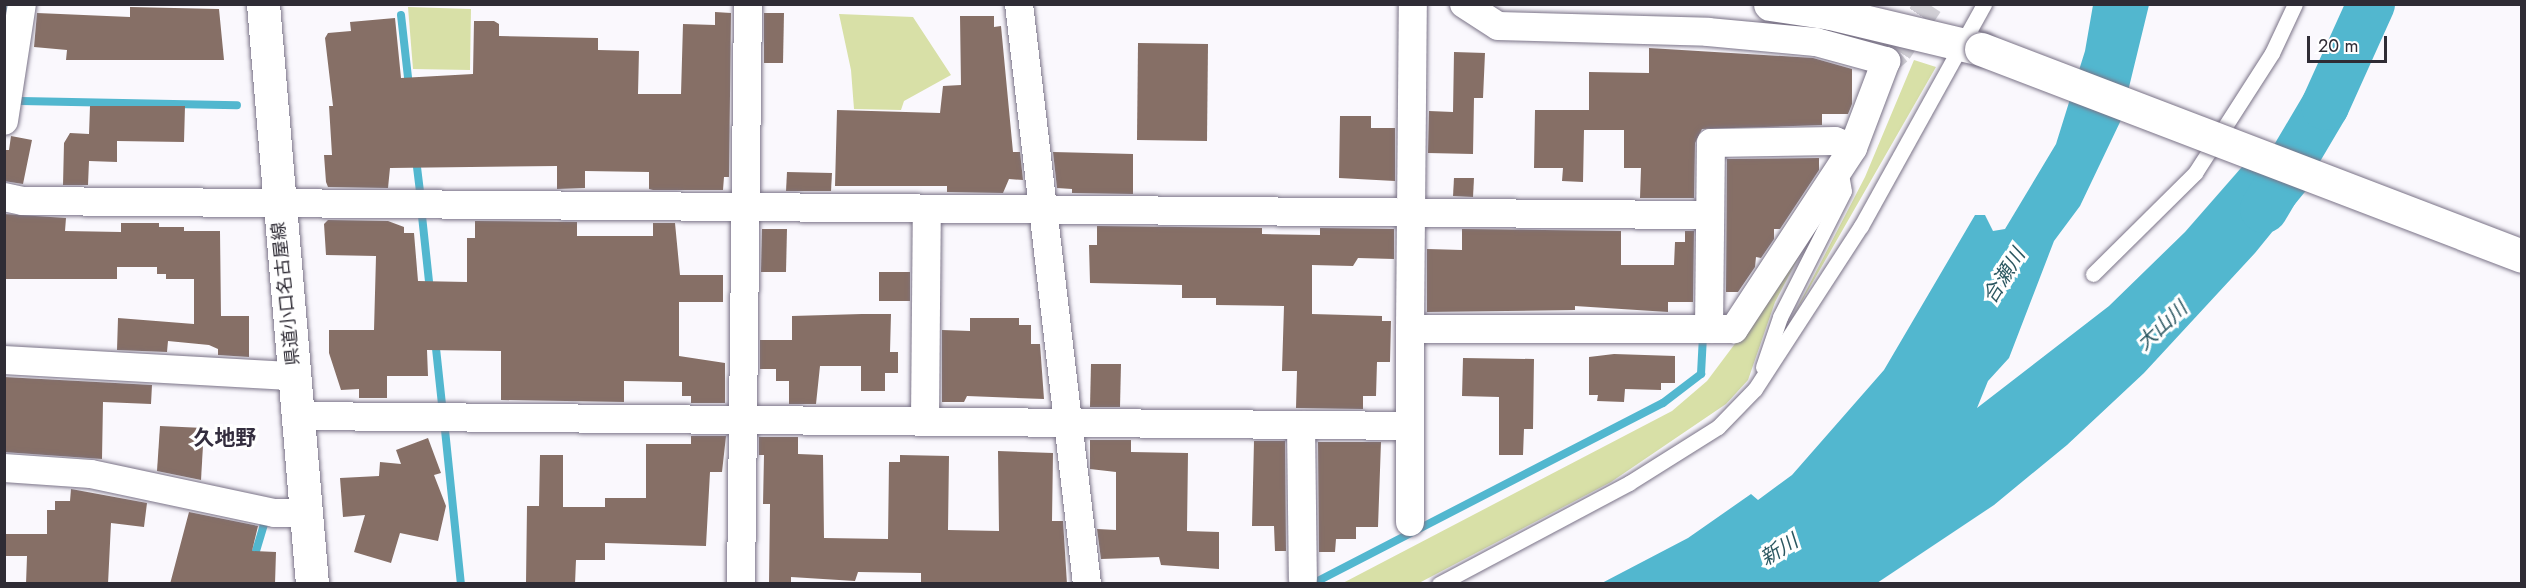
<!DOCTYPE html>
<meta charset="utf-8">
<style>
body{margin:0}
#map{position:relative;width:2526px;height:588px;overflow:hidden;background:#faf8fd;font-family:Jost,"Noto Sans JP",sans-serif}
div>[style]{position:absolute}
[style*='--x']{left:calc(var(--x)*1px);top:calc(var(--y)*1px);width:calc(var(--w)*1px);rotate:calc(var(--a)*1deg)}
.green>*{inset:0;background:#d8e0a7}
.water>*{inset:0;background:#52b7cf}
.stream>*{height:8px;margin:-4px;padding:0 4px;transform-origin:4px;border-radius:4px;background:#52b7cf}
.river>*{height:48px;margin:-24px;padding:0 24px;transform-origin:24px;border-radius:24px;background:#52b7cf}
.building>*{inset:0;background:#866f66}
.minor-tunnel>*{height:28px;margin-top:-14px;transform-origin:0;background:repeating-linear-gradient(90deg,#d1cfd5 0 28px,transparent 0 42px)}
.roads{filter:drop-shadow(0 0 2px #7a7387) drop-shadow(0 0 2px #7a7387)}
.service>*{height:15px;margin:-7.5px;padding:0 7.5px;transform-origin:7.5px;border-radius:7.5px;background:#fff}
.minor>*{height:28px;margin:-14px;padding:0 14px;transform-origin:14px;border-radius:14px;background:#fff}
.tertiary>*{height:33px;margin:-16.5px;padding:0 16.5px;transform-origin:16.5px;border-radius:16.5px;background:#fff}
.secondary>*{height:33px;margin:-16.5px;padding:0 16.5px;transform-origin:16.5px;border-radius:16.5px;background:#fff}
.bridges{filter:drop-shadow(0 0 2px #7a7387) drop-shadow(0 0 2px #7a7387)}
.tertiary-bridge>*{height:33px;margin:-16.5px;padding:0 16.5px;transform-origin:16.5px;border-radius:16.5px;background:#fff}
span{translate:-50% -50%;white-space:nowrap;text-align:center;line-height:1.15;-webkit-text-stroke:6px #fff;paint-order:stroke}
.street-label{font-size:18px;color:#2f2c35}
.water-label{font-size:20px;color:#2b5761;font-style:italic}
.quarter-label{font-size:21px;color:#332d3e;font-weight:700}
.frame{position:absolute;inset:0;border:6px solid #2f2c35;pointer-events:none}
.scale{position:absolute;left:2307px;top:36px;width:80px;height:27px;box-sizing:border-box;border:3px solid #2f2c35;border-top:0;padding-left:8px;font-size:18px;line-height:21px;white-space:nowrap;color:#2f2c35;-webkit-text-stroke:4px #fff;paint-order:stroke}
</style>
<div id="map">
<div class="green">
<div style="clip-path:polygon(408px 7px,471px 9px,470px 70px,413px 69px)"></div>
<div style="clip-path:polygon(839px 14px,913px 17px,951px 75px,904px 101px,901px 110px,854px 109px,851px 70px)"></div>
<div style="clip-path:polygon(1914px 60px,1936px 67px,1791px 320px,1865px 177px)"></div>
<div style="clip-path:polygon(1835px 188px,1775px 302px,1748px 380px,1726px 404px,1611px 482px,1419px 583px,1341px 584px,1672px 411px,1707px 381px,1770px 297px)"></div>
</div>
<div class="water">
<div style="clip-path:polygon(2093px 5px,2149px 5px,2121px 120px,2080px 206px,2054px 241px,2009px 358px,1988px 381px,1977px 408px,2109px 306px,2185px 232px,2262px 144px,2322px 171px,2255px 253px,2144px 373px,2067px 445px,1994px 505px,1877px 583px,1600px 584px,1688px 538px,1751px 494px,1758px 500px,1792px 475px,1884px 370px,1975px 215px,1985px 215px,1993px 231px,2005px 229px,2056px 144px,2085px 51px)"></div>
</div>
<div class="stream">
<div style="--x:4;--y:9;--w:2;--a:-63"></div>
<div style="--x:401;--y:15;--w:71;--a:83.6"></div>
<div style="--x:21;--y:101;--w:216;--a:1.1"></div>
<div style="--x:416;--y:159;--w:33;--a:83"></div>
<div style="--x:422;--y:216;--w:75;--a:83.9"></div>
<div style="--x:435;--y:339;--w:65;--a:83.9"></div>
<div style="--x:445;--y:430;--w:155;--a:84.1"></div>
<div style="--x:253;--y:561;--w:42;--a:-73.3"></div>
<div style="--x:1312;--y:584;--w:395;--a:-27.3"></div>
<div style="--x:1663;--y:403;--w:48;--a:-37.3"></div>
<div style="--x:1701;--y:374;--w:34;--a:-87"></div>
</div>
<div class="river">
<div style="--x:2264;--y:209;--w:120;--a:-59.4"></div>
<div style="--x:2325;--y:106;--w:112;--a:-65.7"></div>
</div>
<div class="building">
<div style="clip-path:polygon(130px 7px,219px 9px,224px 60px,66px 60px,67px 50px,34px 47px,37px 13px,130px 17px)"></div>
<div style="clip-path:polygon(715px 12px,731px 13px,729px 177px,724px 177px,723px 190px,653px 190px,649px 189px,649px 172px,585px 171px,585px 188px,557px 189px,557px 166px,390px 168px,388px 188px,328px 187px,326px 182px,324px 155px,332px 155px,329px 106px,333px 106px,325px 38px,328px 33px,351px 31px,350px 22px,395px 18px,401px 78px,473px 74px,474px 21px,494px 21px,499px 24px,499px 36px,598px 38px,598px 50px,639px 51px,638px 94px,681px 94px,683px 24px,715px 25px)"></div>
<div style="clip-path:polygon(764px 13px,784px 13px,783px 63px,764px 63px)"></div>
<div style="clip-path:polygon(960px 16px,994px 16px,994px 27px,1001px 26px,1013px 152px,1020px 152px,1023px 180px,1009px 179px,1003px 193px,947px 192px,947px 186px,835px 186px,837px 110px,940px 113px,943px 86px,961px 85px)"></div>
<div style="clip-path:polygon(1138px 43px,1208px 44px,1207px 141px,1137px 140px)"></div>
<div style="clip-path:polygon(1649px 48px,1813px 58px,1852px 69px,1852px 104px,1848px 114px,1822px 114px,1822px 125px,1702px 129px,1695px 143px,1694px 198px,1640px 198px,1641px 168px,1624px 168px,1624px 130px,1584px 130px,1583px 182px,1562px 181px,1563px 168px,1534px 168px,1535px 110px,1589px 110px,1589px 72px,1649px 73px)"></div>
<div style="clip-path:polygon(1454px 52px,1485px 53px,1483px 98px,1474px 98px,1473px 154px,1428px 153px,1429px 111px,1453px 112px)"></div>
<div style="clip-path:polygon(90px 106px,185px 106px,184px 142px,117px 141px,117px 162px,89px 161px,88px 185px,63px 185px,64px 143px,70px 133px,89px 134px)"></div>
<div style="clip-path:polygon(1340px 116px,1371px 116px,1371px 128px,1395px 128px,1395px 181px,1339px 178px)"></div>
<div style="clip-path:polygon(11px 136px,32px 140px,23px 184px,4px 181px,4px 150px,9px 150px)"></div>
<div style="clip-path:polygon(1053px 152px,1133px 154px,1133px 194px,1072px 193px,1072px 189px,1057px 188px)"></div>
<div style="clip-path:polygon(1819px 158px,1819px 170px,1780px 229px,1774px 229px,1774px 239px,1761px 258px,1756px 257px,1755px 267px,1738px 292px,1726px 292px,1727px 159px)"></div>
<div style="clip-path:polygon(787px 172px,832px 173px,831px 191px,786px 191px)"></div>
<div style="clip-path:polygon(1454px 178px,1474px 178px,1473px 197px,1453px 196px)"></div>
<div style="clip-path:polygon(4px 214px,66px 218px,65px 231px,121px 232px,121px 223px,159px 223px,159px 227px,184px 227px,184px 231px,220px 231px,221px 316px,249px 316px,249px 357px,218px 355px,218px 349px,209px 345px,168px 341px,167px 352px,117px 350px,118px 318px,194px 324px,194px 279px,166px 279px,166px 274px,157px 274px,157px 267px,117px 267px,117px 279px,4px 279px)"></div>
<div style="clip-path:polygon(328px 220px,388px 221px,404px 227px,404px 233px,414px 233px,418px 281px,467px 282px,467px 238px,475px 238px,475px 221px,577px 222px,577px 236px,653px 236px,653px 223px,675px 223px,680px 275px,723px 275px,723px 302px,679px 302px,679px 356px,725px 363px,725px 403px,691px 403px,691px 396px,682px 396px,682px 382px,624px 381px,624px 402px,501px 400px,501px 351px,427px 350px,428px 376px,387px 376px,387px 398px,359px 398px,359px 389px,341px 390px,329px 353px,329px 330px,374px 330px,376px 256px,326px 255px,324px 224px)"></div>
<div style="clip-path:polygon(1097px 226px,1262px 228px,1262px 234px,1320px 235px,1320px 228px,1394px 229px,1394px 259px,1358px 258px,1353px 266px,1312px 265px,1312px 314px,1382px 316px,1382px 321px,1391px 321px,1390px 362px,1377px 362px,1376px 396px,1363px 396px,1363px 409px,1296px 408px,1297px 371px,1282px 371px,1284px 306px,1216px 305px,1216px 298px,1182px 298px,1182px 285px,1090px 283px,1089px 245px,1097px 245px)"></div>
<div style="clip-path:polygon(762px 229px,787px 229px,786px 272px,761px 272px)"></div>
<div style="clip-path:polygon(1462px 229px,1621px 231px,1621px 265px,1674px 265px,1675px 242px,1685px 242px,1685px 231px,1694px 231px,1693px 302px,1668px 302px,1668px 312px,1575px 306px,1575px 310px,1427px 312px,1427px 249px,1462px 250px)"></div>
<div style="clip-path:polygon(879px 272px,910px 272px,910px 301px,879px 301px)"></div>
<div style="clip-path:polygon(862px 314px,891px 314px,890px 352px,898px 352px,898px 373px,885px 373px,885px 391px,861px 391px,861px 366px,820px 366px,816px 404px,789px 404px,789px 381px,776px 381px,776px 369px,760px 369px,760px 340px,792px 340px,792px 316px)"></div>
<div style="clip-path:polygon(970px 318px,1019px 318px,1019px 325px,1031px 325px,1031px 344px,1040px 344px,1044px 399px,967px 396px,964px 402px,942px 402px,942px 330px,970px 331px)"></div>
<div style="clip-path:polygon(1614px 354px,1675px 356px,1675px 383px,1661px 383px,1661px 390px,1625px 389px,1624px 402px,1597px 401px,1598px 395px,1589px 395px,1589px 357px)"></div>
<div style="clip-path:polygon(1463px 358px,1534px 359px,1533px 429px,1524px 429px,1523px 455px,1499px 455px,1499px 397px,1462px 396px)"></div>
<div style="clip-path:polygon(1091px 364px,1121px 364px,1120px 407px,1090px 407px)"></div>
<div style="clip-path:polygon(4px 377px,152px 385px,151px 404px,103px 402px,102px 459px,4px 452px)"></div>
<div style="clip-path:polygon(160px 426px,204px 428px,201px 480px,157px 471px)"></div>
<div style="clip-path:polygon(691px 436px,726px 436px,722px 472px,710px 472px,706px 546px,605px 543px,605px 560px,576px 560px,575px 584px,526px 584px,527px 506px,539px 506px,540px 455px,563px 455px,563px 507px,605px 507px,605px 498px,646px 498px,646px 444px,691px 444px)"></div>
<div style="clip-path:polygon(759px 437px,798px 437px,798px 454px,823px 455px,824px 538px,888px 539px,889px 462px,900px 462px,900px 455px,949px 456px,948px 530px,999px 531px,998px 451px,1053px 453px,1052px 521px,1063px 521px,1067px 584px,921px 584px,921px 573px,858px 572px,855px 581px,791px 577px,791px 584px,769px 584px,770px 504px,763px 504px,764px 455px,759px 455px)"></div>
<div style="clip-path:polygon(428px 438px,441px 473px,434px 475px,446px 506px,438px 541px,400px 533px,391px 563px,354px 552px,365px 515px,343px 517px,340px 478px,379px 476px,380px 462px,401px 464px,396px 450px)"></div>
<div style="clip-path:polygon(1090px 440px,1131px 440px,1131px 452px,1188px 453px,1187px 531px,1219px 532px,1219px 569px,1161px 565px,1159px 557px,1101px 559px,1097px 529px,1116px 530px,1116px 472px,1090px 469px)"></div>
<div style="clip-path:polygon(1254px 441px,1285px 441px,1286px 551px,1275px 551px,1274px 526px,1252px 526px)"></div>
<div style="clip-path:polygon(1318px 442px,1381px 442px,1378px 527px,1356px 527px,1356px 539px,1336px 539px,1335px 552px,1319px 552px)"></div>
<div style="clip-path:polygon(71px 489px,147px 503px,144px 527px,111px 523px,108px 584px,26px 584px,27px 556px,5px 556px,5px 534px,47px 534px,47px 510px,55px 510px,55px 501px,70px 501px)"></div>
<div style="clip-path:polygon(189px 512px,258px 526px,252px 551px,276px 552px,275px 584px,170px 584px)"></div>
</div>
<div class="minor-tunnel">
<div style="--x:1886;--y:61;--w:16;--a:-40"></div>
<div style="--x:1898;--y:51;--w:56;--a:-56.6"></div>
</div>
<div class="roads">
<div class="service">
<div style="--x:2093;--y:274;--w:144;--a:-44.7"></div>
<div style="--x:2195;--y:173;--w:143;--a:-57.3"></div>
<div style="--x:2272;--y:53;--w:54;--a:-64.9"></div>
<div style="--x:1763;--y:367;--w:53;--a:-71.2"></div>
<div style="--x:1780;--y:317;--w:141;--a:-63.1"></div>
<div style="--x:1844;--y:191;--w:22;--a:-100"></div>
<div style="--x:1439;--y:584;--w:215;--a:-28"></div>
<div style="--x:1629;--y:483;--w:105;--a:-32.2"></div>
<div style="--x:1718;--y:427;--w:53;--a:-45.8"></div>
<div style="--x:1755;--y:389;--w:194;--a:-57"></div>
<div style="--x:1861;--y:226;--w:254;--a:-61"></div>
</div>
<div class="minor">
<div style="--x:1019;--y:4;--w:584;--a:83.31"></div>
<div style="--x:1464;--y:4;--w:40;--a:32.9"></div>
<div style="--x:1498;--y:26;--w:210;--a:1.6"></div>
<div style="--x:1708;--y:32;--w:108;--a:5.3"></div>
<div style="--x:1816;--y:42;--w:73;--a:15.2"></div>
<div style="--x:1886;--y:61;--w:93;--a:110.8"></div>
<div style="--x:1853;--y:148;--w:217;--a:123.3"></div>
<div style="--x:1734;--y:329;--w:25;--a:180"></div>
<div style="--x:4;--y:121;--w:118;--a:-81.3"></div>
<div style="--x:4;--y:197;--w:19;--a:12"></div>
<div style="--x:23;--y:201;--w:1686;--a:0.48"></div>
<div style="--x:1410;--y:329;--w:325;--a:-89.5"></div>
<div style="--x:4;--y:360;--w:290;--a:3.2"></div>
<div style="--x:297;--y:416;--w:1113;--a:0.51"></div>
<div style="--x:925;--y:421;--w:211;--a:-89.5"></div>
<div style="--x:1301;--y:425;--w:154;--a:89.3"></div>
<div style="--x:4;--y:468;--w:87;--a:3.9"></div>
<div style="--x:91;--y:474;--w:188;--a:12"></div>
<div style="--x:275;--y:513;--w:30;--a:0"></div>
<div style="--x:1410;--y:522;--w:193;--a:-90"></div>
<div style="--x:1410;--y:329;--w:299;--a:0"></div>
<div style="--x:1709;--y:329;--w:186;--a:-89.4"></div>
<div style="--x:1711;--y:143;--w:124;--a:-0.9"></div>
<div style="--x:1835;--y:141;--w:19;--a:21"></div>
<div style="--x:741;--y:584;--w:580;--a:-89.31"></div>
</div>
<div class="tertiary">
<div style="--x:1770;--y:4;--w:61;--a:8.5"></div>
<div style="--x:1830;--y:13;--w:155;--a:13.4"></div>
</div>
<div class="secondary">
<div style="--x:263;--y:4;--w:582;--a:85.17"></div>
</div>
</div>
<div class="bridges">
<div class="tertiary-bridge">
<div style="--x:1981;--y:49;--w:579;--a:20.94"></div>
</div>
</div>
<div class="street-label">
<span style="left:286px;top:294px;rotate:-96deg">県道小口名古屋線</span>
</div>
<div class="water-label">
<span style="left:2004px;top:276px;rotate:-58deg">合瀬川</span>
<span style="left:2162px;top:326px;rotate:-43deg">大山川</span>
<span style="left:1779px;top:550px;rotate:-32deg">新川</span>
</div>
<div class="quarter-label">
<span style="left:225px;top:438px">久地野</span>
</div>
<div class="frame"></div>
<div class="scale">20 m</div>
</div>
